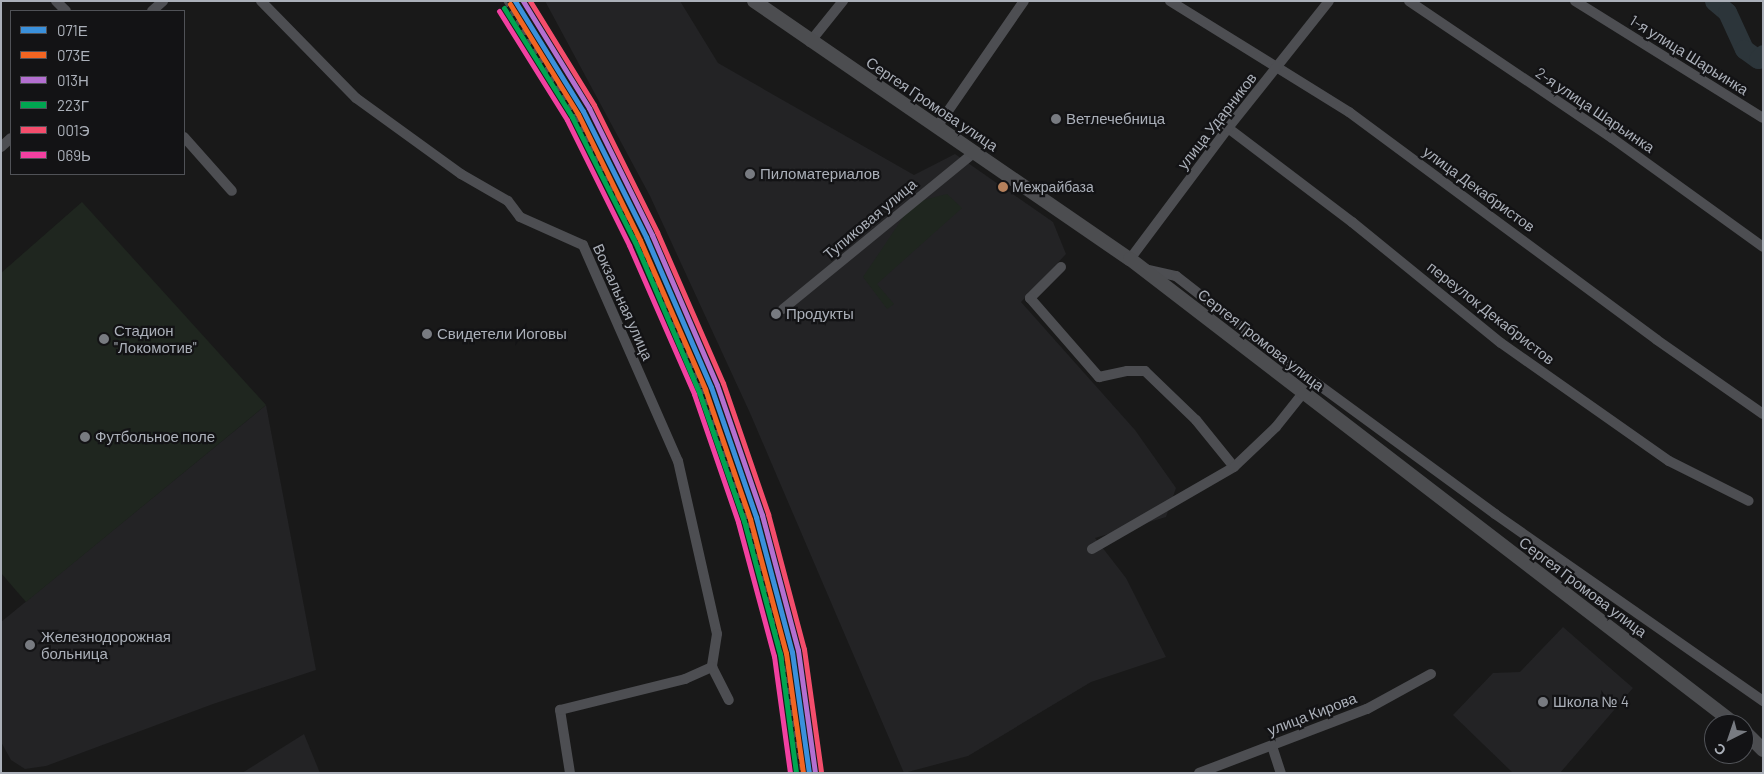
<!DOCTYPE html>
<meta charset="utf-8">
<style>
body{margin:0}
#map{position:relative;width:1764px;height:774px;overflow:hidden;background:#191919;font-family:Barlow,sans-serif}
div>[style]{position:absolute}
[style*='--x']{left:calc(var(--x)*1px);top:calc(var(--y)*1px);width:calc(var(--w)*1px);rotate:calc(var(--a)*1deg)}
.built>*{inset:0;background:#232325}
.green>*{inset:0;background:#1f261f}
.river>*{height:19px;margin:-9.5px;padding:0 9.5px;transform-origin:9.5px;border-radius:9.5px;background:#2c353a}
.street>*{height:10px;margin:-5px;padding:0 5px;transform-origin:5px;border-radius:5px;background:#4d4e52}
.secondary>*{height:14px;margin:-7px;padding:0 7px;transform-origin:7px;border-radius:7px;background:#4c4d50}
.rail>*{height:3px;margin-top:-1.5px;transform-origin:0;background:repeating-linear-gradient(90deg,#4e4e50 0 6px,transparent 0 11px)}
.rail-1>*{height:5px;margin:-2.5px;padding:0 2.5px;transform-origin:2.5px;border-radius:2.5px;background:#3a90db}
.rail-2>*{height:5px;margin:-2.5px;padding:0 2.5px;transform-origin:2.5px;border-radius:2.5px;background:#f26522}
.rail-3>*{height:5px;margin:-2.5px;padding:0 2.5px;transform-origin:2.5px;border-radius:2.5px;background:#b36fd0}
.rail-4>*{height:5px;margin:-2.5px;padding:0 2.5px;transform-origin:2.5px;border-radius:2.5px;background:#00a651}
.rail-5>*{height:5px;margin:-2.5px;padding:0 2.5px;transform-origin:2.5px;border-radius:2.5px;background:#f44d6c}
.rail-6>*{height:5px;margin:-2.5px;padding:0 2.5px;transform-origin:2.5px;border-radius:2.5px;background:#f240a1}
.dots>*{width:14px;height:14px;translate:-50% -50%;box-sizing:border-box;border:2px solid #131315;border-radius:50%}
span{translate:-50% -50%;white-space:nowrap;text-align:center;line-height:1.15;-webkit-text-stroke:4.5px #131315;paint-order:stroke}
.bus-label{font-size:14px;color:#abb0b9}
.left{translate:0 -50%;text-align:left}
.street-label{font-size:15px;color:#abb0b9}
.poi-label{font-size:15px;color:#abb0b9}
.frame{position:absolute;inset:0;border:2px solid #abb0b9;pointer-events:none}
.legend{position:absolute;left:10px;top:10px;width:175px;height:165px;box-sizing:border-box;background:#131315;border:1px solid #505257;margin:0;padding:6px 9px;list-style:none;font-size:15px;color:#abb0b9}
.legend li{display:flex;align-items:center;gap:10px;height:25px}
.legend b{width:25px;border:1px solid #505257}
.north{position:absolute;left:1704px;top:714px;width:50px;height:50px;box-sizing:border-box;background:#131315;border:1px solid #505257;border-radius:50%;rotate:221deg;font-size:14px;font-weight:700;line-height:20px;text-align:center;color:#abb0b9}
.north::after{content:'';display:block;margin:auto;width:18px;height:22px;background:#787b81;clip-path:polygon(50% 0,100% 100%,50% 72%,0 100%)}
</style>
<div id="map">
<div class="built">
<div style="clip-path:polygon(545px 1px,680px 1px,718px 63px,914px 175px,955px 154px,1053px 222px,1066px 254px,1021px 302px,1135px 430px,1176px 488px,1166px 517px,1095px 538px,1126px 578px,1166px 657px,1091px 682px,968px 756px,904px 773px,750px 413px,650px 196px)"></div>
<div style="clip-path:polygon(266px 405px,316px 670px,213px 704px,46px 766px,25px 769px,11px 760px,1px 742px,1px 622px)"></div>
<div style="clip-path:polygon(1563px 627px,1633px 688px,1560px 773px,1513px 773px,1453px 715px,1493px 673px,1520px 672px)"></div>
<div style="clip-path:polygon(304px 734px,320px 773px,242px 773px)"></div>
</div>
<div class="green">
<div style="clip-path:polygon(947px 194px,962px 208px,877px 284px,894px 304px,887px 309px,863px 277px,904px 216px,920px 201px)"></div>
<div style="clip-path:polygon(82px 202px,266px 405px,26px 602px,1px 573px,1px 273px)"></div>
</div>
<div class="river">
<div style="--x:1714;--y:1;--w:17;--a:40"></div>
<div style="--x:1727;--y:12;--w:41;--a:65.3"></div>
<div style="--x:1744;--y:49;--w:17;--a:36"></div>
<div style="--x:1758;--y:59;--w:7;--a:-45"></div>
</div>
<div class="street">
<div style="--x:56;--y:1;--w:14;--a:45"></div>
<div style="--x:261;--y:1;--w:136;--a:45.6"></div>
<div style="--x:356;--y:98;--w:130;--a:35.9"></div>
<div style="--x:461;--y:174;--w:54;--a:29.9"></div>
<div style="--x:508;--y:201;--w:20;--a:53"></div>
<div style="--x:520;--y:217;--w:69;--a:24"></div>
<div style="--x:583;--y:245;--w:236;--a:66.3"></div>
<div style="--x:678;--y:461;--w:177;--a:77.3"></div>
<div style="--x:717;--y:634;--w:33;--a:99"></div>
<div style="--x:712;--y:667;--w:37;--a:63"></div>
<div style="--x:1170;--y:1;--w:211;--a:31.8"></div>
<div style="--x:1349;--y:112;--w:383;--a:36.5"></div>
<div style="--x:1657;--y:340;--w:129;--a:34.9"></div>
<div style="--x:1409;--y:1;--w:245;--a:34"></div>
<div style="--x:1612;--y:138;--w:186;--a:35.8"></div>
<div style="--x:1575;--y:1;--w:221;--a:31.9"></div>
<div style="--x:152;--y:11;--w:15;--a:-42"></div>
<div style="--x:810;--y:42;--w:53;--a:-51.2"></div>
<div style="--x:937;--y:127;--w:153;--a:-55.4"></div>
<div style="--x:1228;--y:128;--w:156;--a:37.2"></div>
<div style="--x:1352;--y:222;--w:192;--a:39.1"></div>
<div style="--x:1501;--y:343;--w:205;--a:35.1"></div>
<div style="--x:1669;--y:461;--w:89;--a:26.6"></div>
<div style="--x:184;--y:137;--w:72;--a:48.4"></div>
<div style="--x:1;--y:147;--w:13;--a:-42"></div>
<div style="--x:1130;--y:259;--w:164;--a:-53.2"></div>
<div style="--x:1228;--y:128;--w:162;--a:-51.5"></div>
<div style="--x:1061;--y:267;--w:44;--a:135"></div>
<div style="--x:1030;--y:298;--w:105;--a:48.9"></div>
<div style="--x:1099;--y:377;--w:29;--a:-12"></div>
<div style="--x:1127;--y:371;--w:18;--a:0"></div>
<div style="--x:1145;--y:371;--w:71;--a:43.9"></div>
<div style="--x:1196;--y:420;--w:60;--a:51"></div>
<div style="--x:1145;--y:269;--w:32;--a:13"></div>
<div style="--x:1176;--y:276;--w:115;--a:38"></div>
<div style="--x:1267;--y:347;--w:283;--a:36.2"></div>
<div style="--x:1495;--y:514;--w:327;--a:34.9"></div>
<div style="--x:783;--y:309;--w:248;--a:-39.3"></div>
<div style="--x:1092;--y:549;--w:164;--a:-30"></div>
<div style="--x:1234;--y:467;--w:58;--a:-43.6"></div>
<div style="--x:1276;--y:427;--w:43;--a:-51.5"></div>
<div style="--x:1272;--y:746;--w:28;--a:72"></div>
<div style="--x:570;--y:773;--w:64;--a:-99"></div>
<div style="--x:560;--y:710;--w:129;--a:-13.9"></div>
<div style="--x:685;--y:679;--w:30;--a:-24"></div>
<div style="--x:1199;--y:773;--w:180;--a:-20.9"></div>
<div style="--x:1367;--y:709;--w:73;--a:-28.7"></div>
</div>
<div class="secondary">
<div style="--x:754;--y:1;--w:456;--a:34.5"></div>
<div style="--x:1130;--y:259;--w:763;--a:37.55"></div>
<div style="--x:1744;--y:731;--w:27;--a:45"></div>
</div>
<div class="rail">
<div style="--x:505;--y:1;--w:135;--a:58.3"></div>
<div style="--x:576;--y:116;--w:140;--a:63.6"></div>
<div style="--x:638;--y:241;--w:160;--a:66.5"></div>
<div style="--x:702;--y:388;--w:142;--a:71.1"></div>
<div style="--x:748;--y:522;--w:137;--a:75.7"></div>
<div style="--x:782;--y:655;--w:120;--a:80.4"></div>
</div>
<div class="rail-1">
<div style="--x:515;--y:1;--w:129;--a:58.3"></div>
<div style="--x:583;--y:111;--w:141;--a:63.4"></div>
<div style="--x:646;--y:237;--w:163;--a:66.6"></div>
<div style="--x:711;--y:387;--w:138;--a:70.9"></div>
<div style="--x:756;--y:517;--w:140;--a:75.1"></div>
<div style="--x:792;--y:652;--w:122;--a:82"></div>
</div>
<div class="rail-2">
<div style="--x:510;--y:4;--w:129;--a:58.3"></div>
<div style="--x:578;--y:114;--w:140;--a:63.8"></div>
<div style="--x:640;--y:240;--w:163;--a:66.4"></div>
<div style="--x:705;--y:389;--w:138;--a:70.9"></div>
<div style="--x:750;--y:519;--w:139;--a:75"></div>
<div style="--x:786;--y:653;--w:121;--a:81.9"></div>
</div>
<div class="rail-3">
<div style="--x:523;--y:1;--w:126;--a:58.3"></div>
<div style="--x:589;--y:108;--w:142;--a:63.6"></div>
<div style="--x:652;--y:235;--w:163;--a:66.6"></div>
<div style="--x:717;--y:385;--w:138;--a:70.9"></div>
<div style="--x:762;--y:515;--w:140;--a:75.1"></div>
<div style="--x:798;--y:650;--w:123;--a:82.1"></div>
</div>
<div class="rail-4">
<div style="--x:504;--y:8;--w:128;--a:58"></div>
<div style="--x:572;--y:117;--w:140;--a:63.3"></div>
<div style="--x:635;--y:242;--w:163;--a:66.9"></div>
<div style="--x:699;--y:392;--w:137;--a:70.8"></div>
<div style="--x:744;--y:521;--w:138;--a:74.9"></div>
<div style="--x:780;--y:654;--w:120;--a:82.3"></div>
</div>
<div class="rail-5">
<div style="--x:530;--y:1;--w:122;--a:58.4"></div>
<div style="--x:594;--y:105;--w:142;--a:63.6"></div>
<div style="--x:657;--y:232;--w:165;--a:66.4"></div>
<div style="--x:723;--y:383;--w:139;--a:71"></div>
<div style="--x:768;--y:514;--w:140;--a:75.1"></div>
<div style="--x:804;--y:649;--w:123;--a:82.1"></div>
</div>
<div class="rail-6">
<div style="--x:499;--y:11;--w:128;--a:58"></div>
<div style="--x:567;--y:120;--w:140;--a:63.6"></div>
<div style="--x:629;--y:245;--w:163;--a:66.4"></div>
<div style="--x:694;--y:394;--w:135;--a:71"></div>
<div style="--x:738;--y:522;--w:139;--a:75"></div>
<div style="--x:774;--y:656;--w:118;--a:82.2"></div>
</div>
<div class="dots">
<div style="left:1056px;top:119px;background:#787b81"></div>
<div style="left:750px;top:174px;background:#787b81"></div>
<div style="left:1003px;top:187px;background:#b6815c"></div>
<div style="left:776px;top:314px;background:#787b81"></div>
<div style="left:427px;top:334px;background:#787b81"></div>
<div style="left:104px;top:339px;background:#787b81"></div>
<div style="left:85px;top:437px;background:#787b81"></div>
<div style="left:30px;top:645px;background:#787b81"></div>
<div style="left:1543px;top:702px;background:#787b81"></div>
</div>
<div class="bus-label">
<span class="left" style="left:1012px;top:187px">Межрайбаза</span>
</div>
<div class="street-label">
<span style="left:1689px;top:55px;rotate:32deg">1-я улица Шарьинка</span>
<span style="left:932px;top:104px;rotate:34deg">Сергея Громова улица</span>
<span style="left:1595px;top:110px;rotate:34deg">2-я улица Шарьинка</span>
<span style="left:1217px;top:121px;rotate:-52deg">улица Ударников</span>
<span style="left:1479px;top:189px;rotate:36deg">улица Декабристов</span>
<span style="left:870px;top:219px;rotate:-40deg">Тупиковая улица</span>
<span style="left:623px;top:302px;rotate:66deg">Вокзальная улица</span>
<span style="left:1491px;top:313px;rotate:38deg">переулок Декабристов</span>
<span style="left:1261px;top:340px;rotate:38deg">Сергея Громова улица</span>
<span style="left:1583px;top:587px;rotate:37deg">Сергея Громова улица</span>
<span style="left:1312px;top:714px;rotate:-21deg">улица Кирова</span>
</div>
<div class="poi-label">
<span class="left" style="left:1066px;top:119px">Ветлечебница</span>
<span class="left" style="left:760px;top:174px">Пиломатериалов</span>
<span class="left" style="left:786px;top:314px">Продукты</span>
<span class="left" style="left:114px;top:339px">Стадион<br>"Локомотив"</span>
<span class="left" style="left:437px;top:334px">Свидетели Иоговы</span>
<span class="left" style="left:95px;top:437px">Футбольное поле</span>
<span class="left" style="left:41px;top:645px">Железнодорожная<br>больница</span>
<span class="left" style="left:1553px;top:702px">Школа № 4</span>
</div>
<div class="frame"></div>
<ul class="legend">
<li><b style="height:6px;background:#3a90db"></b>071Е</li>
<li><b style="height:6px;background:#f26522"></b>073Е</li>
<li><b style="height:6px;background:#b36fd0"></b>013Н</li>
<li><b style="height:6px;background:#00a651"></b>223Г</li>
<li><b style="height:6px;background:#f44d6c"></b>001Э</li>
<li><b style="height:6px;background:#f240a1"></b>069Ь</li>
</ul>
<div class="north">С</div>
</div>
